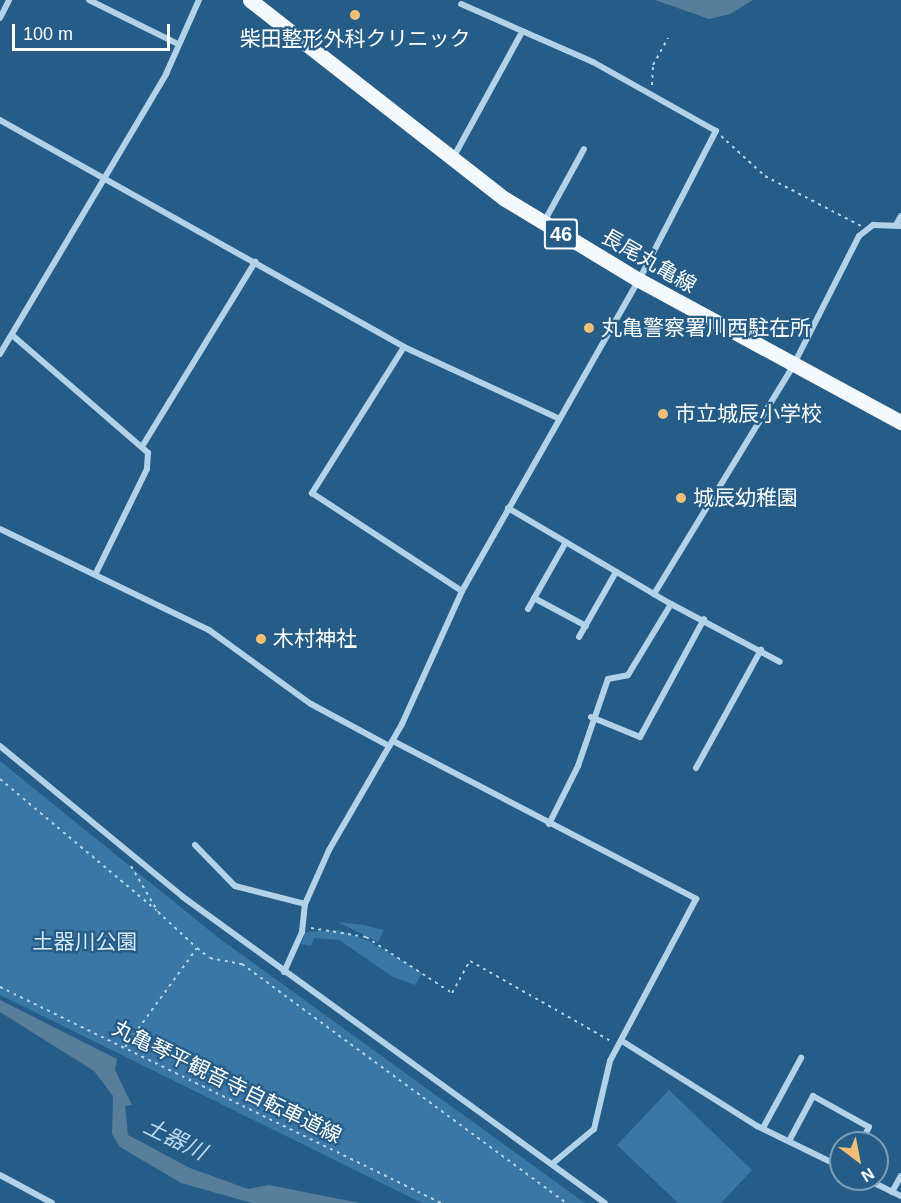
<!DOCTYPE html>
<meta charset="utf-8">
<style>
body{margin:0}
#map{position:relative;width:901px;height:1203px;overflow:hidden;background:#255d88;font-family:Arial,"Noto Sans JP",sans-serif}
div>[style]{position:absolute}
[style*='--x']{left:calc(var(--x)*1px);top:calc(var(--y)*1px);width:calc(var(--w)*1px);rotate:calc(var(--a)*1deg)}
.green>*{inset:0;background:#3a77a5}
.water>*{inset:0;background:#577e9b}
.path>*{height:2px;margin-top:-1px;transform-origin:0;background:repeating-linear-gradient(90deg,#b1d2e9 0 3px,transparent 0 7.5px)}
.street>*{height:6px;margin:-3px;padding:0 3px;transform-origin:3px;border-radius:3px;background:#b1d2e9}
.primary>*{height:15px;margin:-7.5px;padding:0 7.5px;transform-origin:7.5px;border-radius:7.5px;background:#f4f9fe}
.dots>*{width:16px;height:16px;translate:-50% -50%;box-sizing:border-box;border:3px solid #255d88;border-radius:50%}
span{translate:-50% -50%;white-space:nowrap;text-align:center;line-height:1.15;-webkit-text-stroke:4.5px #255d88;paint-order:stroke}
.shield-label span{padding:2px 4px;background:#255d88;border:2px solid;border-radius:4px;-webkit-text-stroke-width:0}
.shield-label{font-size:20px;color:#fff;font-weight:700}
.poi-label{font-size:21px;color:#fff}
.left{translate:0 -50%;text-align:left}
.street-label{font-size:21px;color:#fff}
.park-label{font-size:21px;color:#d5e9f7}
.water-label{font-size:22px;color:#bddbf0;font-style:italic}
.north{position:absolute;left:829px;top:1131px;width:60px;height:60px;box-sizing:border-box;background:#255d88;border:2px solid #7c9eb8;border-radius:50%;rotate:148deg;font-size:16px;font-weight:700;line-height:24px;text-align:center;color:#fff}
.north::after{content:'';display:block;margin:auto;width:21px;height:27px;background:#f3be75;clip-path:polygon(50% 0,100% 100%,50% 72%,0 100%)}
.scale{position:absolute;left:12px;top:24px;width:158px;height:27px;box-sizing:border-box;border:3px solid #fff;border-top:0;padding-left:8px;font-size:18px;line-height:21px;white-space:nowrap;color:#fff;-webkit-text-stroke:4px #255d88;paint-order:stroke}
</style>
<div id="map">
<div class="green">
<div style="clip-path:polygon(0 761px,220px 939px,585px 1203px,422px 1203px,0 995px)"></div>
<div style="clip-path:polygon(338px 922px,363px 925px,384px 930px,378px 942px)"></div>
<div style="clip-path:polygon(338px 930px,369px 941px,422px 973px,415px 985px,393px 977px,339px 940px,314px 938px,311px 946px,301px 944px,306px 932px)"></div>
<div style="clip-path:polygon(669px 1090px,752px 1170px,721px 1203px,678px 1203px,617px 1145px)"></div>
</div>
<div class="water">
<div style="clip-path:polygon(655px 0,753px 0,730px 14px,709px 19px)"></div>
<div style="clip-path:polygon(0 1000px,117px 1059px,115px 1070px,132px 1105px,125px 1106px,128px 1135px,190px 1168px,248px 1189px,269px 1185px,360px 1203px,252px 1203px,181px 1183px,120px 1147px,112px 1134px,113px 1096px,94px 1071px,0 1012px)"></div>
</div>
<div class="path">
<div style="--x:652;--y:85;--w:20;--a:-87"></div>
<div style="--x:653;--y:65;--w:31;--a:-61"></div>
<div style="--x:721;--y:136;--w:59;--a:42.3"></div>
<div style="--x:765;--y:176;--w:108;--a:27.5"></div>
<div style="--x:0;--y:779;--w:204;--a:40"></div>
<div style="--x:131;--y:866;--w:53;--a:59.6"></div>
<div style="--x:158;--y:912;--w:53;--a:42.7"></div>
<div style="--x:197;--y:948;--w:16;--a:38"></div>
<div style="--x:210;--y:958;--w:33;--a:11"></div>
<div style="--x:242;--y:964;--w:403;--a:36.4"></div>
<div style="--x:311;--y:928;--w:56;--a:9.3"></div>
<div style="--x:366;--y:937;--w:103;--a:33.1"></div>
<div style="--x:452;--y:993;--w:37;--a:-61"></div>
<div style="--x:470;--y:961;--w:162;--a:29.6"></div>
<div style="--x:0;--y:987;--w:491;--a:26.1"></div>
<div style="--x:125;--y:1047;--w:122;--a:-54"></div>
</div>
<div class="street">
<div style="--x:89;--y:0;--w:99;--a:26.3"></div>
<div style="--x:0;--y:18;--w:20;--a:-63"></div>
<div style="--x:0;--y:120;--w:463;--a:29.3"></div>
<div style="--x:404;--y:347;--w:170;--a:24.8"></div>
<div style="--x:453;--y:158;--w:141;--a:-61.3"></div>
<div style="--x:544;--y:222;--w:83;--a:-61.3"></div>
<div style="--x:896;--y:225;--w:10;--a:-61"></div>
<div style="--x:12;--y:335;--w:180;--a:40.9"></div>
<div style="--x:148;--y:453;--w:16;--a:94"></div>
<div style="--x:147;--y:469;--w:116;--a:116.1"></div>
<div style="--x:404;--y:347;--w:173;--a:122.2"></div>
<div style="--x:312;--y:493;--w:179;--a:33.2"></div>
<div style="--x:0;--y:354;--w:326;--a:-59.3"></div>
<div style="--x:166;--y:74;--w:81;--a:-66"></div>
<div style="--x:143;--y:445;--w:215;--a:-58.5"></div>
<div style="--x:508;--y:508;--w:169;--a:30.5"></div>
<div style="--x:0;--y:529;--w:232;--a:25.8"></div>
<div style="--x:209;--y:630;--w:126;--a:36"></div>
<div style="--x:311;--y:704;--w:89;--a:28.3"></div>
<div style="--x:534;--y:598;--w:59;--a:28.3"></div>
<div style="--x:671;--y:604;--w:123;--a:28"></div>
<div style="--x:528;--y:609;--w:77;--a:-60.4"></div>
<div style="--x:579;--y:637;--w:75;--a:-60.4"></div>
<div style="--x:591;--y:717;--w:53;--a:22.2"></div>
<div style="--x:640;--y:737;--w:134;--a:-61.5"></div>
<div style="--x:393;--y:741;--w:342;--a:27.5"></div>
<div style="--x:696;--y:899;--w:183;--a:118"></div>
<div style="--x:610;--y:1061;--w:70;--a:103.2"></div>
<div style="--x:594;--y:1129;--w:55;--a:140.2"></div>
<div style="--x:0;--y:746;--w:237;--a:39.5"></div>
<div style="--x:183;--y:897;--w:521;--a:35.95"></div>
<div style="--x:696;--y:768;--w:135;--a:-61.2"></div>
<div style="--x:549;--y:824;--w:65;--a:-63.4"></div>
<div style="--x:578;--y:766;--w:92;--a:-71"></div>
<div style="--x:608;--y:679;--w:20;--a:-11"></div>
<div style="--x:628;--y:675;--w:83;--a:-58.8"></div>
<div style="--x:671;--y:604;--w:20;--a:-150"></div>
<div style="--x:654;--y:594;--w:267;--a:-58.6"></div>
<div style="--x:793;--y:366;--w:146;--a:-63.1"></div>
<div style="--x:859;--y:236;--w:18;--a:-38"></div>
<div style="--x:873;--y:225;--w:28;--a:2"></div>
<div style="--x:195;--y:845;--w:57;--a:45.7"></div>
<div style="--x:235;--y:886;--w:72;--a:14.4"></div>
<div style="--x:284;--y:972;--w:44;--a:-65.8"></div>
<div style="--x:302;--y:932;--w:28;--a:-84"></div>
<div style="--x:305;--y:904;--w:59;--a:-66"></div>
<div style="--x:329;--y:850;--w:146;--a:-59.9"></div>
<div style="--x:402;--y:724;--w:146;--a:-65.7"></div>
<div style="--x:462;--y:591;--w:358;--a:-60.4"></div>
<div style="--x:639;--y:280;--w:168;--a:-62.7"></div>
<div style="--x:716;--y:131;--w:141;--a:-150.7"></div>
<div style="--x:593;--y:62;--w:144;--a:-156.3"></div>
<div style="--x:622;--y:1041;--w:160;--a:32.2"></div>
<div style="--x:757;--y:1126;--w:93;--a:26"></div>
<div style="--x:763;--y:1128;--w:80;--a:-61.5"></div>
<div style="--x:789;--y:1141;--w:51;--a:-61.9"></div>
<div style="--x:813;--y:1096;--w:64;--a:29"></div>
<div style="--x:869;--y:1127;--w:18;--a:117"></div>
<div style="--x:0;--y:1175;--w:59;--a:28.3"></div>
<div style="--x:866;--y:1179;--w:39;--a:26"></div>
<div style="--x:892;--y:1192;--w:18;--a:-61"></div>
</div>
<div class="primary">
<div style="--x:250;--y:0;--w:323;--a:38"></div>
<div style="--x:505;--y:199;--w:157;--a:31.2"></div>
<div style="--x:639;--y:280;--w:298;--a:28.5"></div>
</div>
<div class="dots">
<div style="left:355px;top:15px;background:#f3be75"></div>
<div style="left:589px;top:328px;background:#f3be75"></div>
<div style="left:663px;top:414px;background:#f3be75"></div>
<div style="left:681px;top:498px;background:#f3be75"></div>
<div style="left:261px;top:639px;background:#f3be75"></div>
</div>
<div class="shield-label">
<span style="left:561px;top:234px">46</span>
</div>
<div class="poi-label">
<span style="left:355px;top:39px">柴田整形外科クリニック</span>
<span class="left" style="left:601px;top:328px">丸亀警察署川西駐在所</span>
<span class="left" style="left:675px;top:414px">市立城辰小学校</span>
<span class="left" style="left:693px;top:498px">城辰幼稚園</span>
<span class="left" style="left:273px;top:639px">木村神社</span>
</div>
<div class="street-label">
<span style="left:649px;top:261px;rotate:30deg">長尾丸亀線</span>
<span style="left:227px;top:1082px;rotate:26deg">丸亀琴平観音寺自転車道線</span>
</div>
<div class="park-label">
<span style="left:85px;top:942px">土器川公園</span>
</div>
<div class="water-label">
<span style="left:175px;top:1139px;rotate:26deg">土器川</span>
</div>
<div class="north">N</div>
<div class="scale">100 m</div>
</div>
